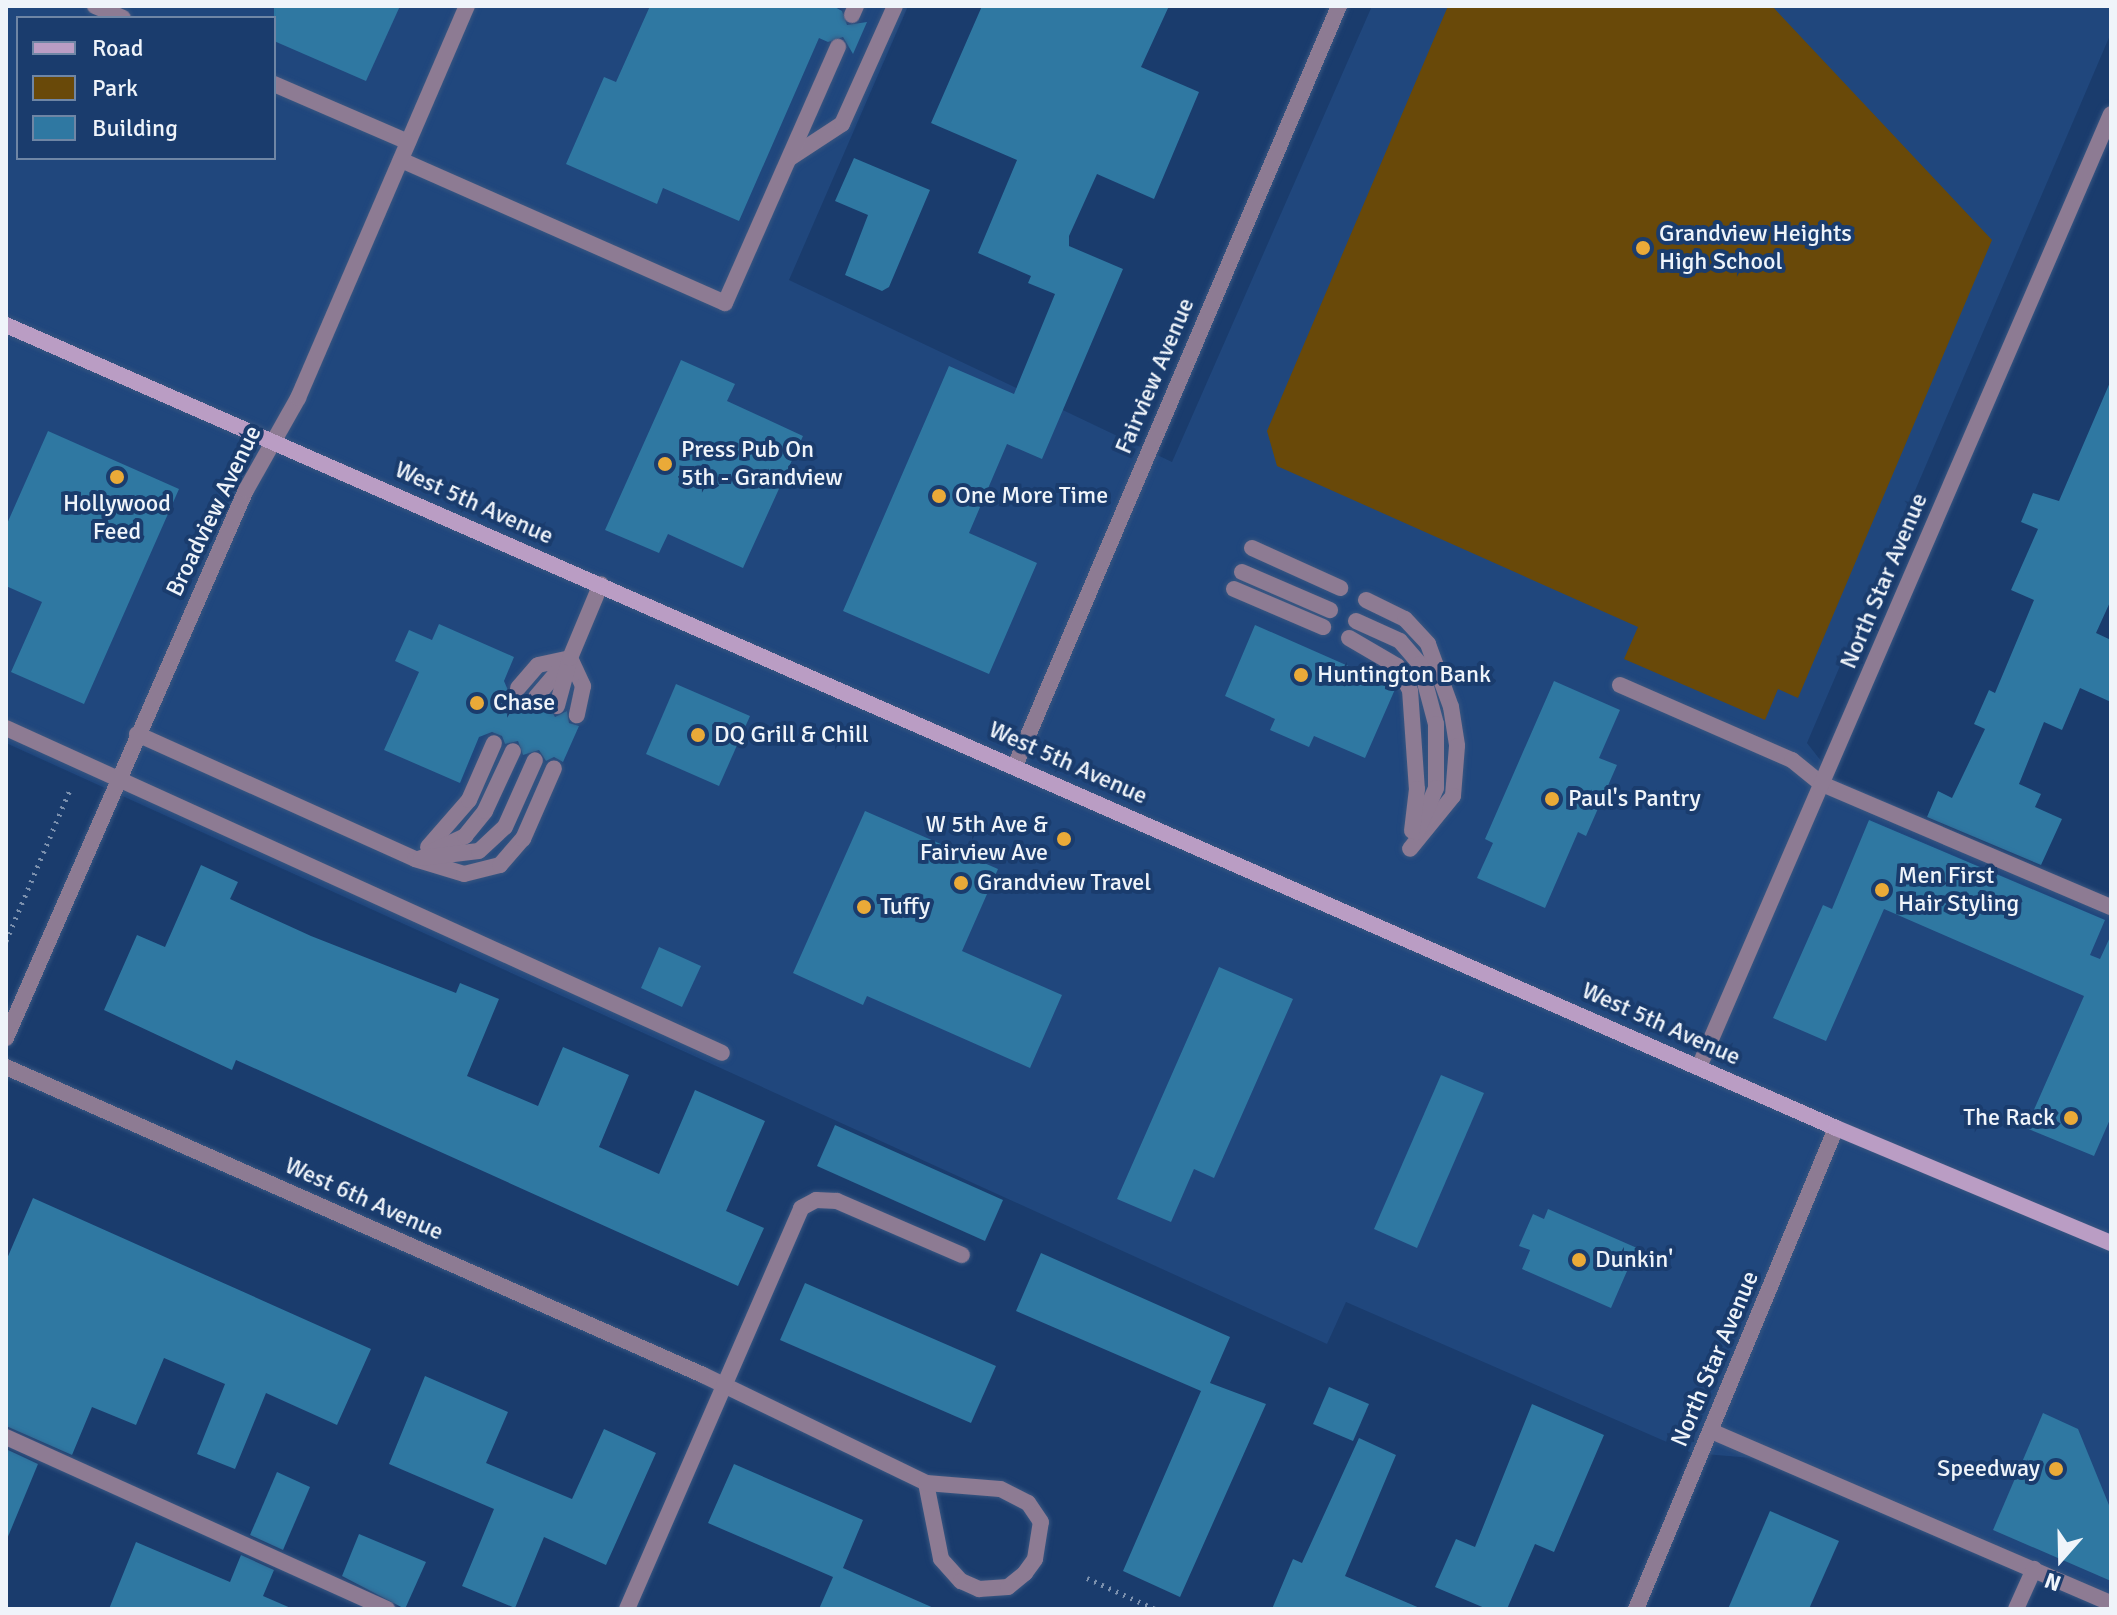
<!DOCTYPE html>
<style>
body{margin:0}
#map{position:relative;width:2117px;height:1615px;overflow:hidden;background:#1a3c6d;font-family:Signika,sans-serif}
div>[style]{position:absolute}
[style*='--x']{left:calc(var(--x)*1px);top:calc(var(--y)*1px);width:calc(var(--w)*1px);rotate:calc(var(--a)*1deg)}
.built>*{inset:0;background:#20477d}
.green>*{inset:0;background:#694909}
.building>*{inset:0;background:#2f78a2}
.path>*{height:5px;margin-top:-2.5px;transform-origin:0;background:repeating-linear-gradient(90deg,#7c91ae 0 2px,transparent 0 8px)}
.roads{filter:drop-shadow(0 0 2px #385681) drop-shadow(0 0 2px #385681)}
.service>*{height:16px;margin:-8px;padding:0 8px;transform-origin:8px;border-radius:8px;background:#8d7b93}
.minor>*{height:16px;margin:-8px;padding:0 8px;transform-origin:8px;border-radius:8px;background:#8d7b93}
.tertiary>*{height:16px;margin:-8px;padding:0 8px;transform-origin:8px;border-radius:8px;background:#8d7b93}
.secondary>*{height:16px;margin:-8px;padding:0 8px;transform-origin:8px;border-radius:8px;background:#ba9dc4}
.dots>*{width:22px;height:22px;translate:-50% -50%;box-sizing:border-box;border:4px solid #1a3c6d;border-radius:50%}
span{translate:-50% -50%;white-space:nowrap;text-align:center;line-height:1.15;-webkit-text-stroke:8px #1a3c6d;paint-order:stroke}
.poi-label{font-size:24px;color:#eff4fa}
.left{translate:0 -50%;text-align:left}
.right{translate:-100% -50%;text-align:right}
.street-label{font-size:24px;color:#eff4fa}
.frame{position:absolute;inset:0;border:8px solid #eff4fa;pointer-events:none}
.legend{position:absolute;left:16px;top:16px;width:260px;height:144px;box-sizing:border-box;background:#1a3c6d;border:2px solid #6f86a5;margin:0;padding:10px 14px;list-style:none;font-size:24px;color:#eff4fa}
.legend li{display:flex;align-items:center;gap:16px;height:40px}
.legend b{width:40px;border:2px solid #6f86a5}
.north{position:absolute;left:2021px;top:1519px;width:80px;height:80px;-webkit-text-stroke:6px #1a3c6d;paint-order:stroke;rotate:200deg;font-size:22px;font-weight:700;line-height:32px;text-align:center;color:#eff4fa}
.north::after{content:'';display:block;margin:auto;width:28px;height:36px;background:#eff4fa;clip-path:polygon(50% 0,100% 100%,50% 72%,0 100%)}
</style>
<div id="map">
<div class="built">
<div style="clip-path:polygon(evenodd,6px 6px,908px 6px,789px 280px,1172px 462px,1372px 6px,2111px 6px,2111px 33px,1807px 743px,1836px 780px,2111px 900px,2111px 1609px,1764px 1459px,1692px 1453px,1346px 1302px,1327px 1344px,6px 743px,6px 6px,18px 18px,274px 18px,274px 158px,18px 158px,18px 18px)"></div>
</div>
<div class="green">
<div style="clip-path:polygon(1448px 6px,1772px 6px,1992px 240px,1798px 698px,1778px 689px,1765px 720px,1624px 659px,1638px 627px,1277px 466px,1267px 431px)"></div>
</div>
<div class="building">
<div style="clip-path:polygon(274px 6px,400px 6px,366px 81px,274px 41px)"></div>
<div style="clip-path:polygon(650px 6px,833px 6px,842px 11px,847px 25px,867px 22px,853px 54px,843px 37px,828px 42px,819px 38px,739px 221px,663px 188px,657px 204px,566px 164px,604px 77px,616px 82px)"></div>
<div style="clip-path:polygon(982px 6px,1169px 6px,1141px 67px,1199px 92px,1154px 199px,1097px 174px,1069px 236px,1069px 246px,1123px 269px,1042px 459px,1007px 444px,969px 533px,1037px 563px,989px 674px,843px 611px,949px 366px,1014px 394px,1055px 294px,1028px 283px,1031px 276px,978px 253px,1017px 160px,931px 123px)"></div>
<div style="clip-path:polygon(854px 158px,930px 190px,889px 287px,882px 291px,845px 275px,868px 215px,835px 201px)"></div>
<div style="clip-path:polygon(681px 360px,735px 384px,727px 401px,803px 436px,743px 568px,668px 534px,659px 553px,605px 530px)"></div>
<div style="clip-path:polygon(2111px 380px,2111px 600px,2096px 633px,2111px 640px,2111px 702px,2080px 688px,2062px 730px,2044px 722px,2019px 784px,2041px 794px,2035px 807px,2062px 819px,2041px 865px,1927px 817px,1938px 791px,1952px 798px,1985px 729px,1974px 724px,1989px 690px,1995px 693px,2034px 600px,2011px 590px,2038px 529px,2021px 522px,2033px 493px,2059px 501px)"></div>
<div style="clip-path:polygon(48px 431px,179px 489px,84px 704px,11px 672px,42px 602px,6px 586px,6px 526px)"></div>
<div style="clip-path:polygon(439px 624px,514px 657px,504px 681px,511px 697px,525px 696px,535px 708px,547px 702px,555px 717px,567px 711px,569px 723px,579px 726px,563px 762px,554px 757px,546px 761px,539px 750px,523px 755px,518px 741px,505px 744px,502px 736px,492px 732px,479px 737px,460px 783px,384px 750px,419px 672px,395px 661px,409px 630px,432px 640px)"></div>
<div style="clip-path:polygon(1255px 625px,1396px 687px,1365px 758px,1314px 736px,1309px 747px,1270px 730px,1275px 719px,1225px 696px)"></div>
<div style="clip-path:polygon(1554px 681px,1620px 710px,1599px 758px,1617px 765px,1586px 836px,1578px 832px,1545px 908px,1477px 878px,1493px 843px,1485px 839px)"></div>
<div style="clip-path:polygon(676px 684px,750px 716px,719px 786px,646px 754px)"></div>
<div style="clip-path:polygon(865px 811px,998px 869px,962px 951px,1062px 995px,1030px 1068px,867px 996px,863px 1005px,793px 973px)"></div>
<div style="clip-path:polygon(1869px 820px,2105px 920px,2090px 955px,2100px 959px,2111px 935px,2111px 1117px,2094px 1156px,2026px 1128px,2084px 996px,1884px 909px,1826px 1041px,1773px 1018px,1823px 905px,1832px 909px)"></div>
<div style="clip-path:polygon(201px 865px,238px 882px,230px 899px,311px 936px,456px 993px,460px 983px,499px 999px,467px 1076px,538px 1106px,563px 1047px,629px 1075px,599px 1147px,659px 1174px,695px 1090px,765px 1121px,726px 1211px,764px 1228px,738px 1286px,236px 1060px,232px 1070px,104px 1010px,137px 935px,165px 947px)"></div>
<div style="clip-path:polygon(659px 947px,701px 966px,682px 1007px,641px 988px)"></div>
<div style="clip-path:polygon(1219px 967px,1293px 999px,1214px 1178px,1194px 1169px,1171px 1222px,1117px 1199px)"></div>
<div style="clip-path:polygon(1441px 1075px,1484px 1093px,1417px 1248px,1374px 1229px)"></div>
<div style="clip-path:polygon(835px 1125px,1003px 1200px,985px 1241px,817px 1166px)"></div>
<div style="clip-path:polygon(33px 1198px,371px 1349px,337px 1425px,266px 1393px,235px 1469px,197px 1454px,225px 1384px,164px 1358px,136px 1425px,92px 1407px,72px 1455px,6px 1426px,6px 1261px)"></div>
<div style="clip-path:polygon(1548px 1209px,1637px 1248px,1611px 1308px,1522px 1269px,1530px 1250px,1519px 1246px,1533px 1214px,1544px 1219px)"></div>
<div style="clip-path:polygon(1041px 1253px,1230px 1337px,1210px 1383px,1266px 1404px,1180px 1597px,1123px 1571px,1201px 1391px,1016px 1311px)"></div>
<div style="clip-path:polygon(805px 1283px,996px 1366px,971px 1423px,780px 1340px)"></div>
<div style="clip-path:polygon(425px 1376px,508px 1412px,486px 1463px,572px 1499px,604px 1429px,656px 1453px,606px 1565px,544px 1537px,515px 1608px,462px 1586px,494px 1509px,389px 1464px)"></div>
<div style="clip-path:polygon(1329px 1387px,1369px 1404px,1353px 1441px,1313px 1424px)"></div>
<div style="clip-path:polygon(1532px 1404px,1604px 1435px,1554px 1552px,1535px 1544px,1507px 1609px,1487px 1609px,1435px 1587px,1456px 1539px,1475px 1547px)"></div>
<div style="clip-path:polygon(2043px 1413px,2078px 1429px,2111px 1510px,2111px 1581px,1993px 1530px)"></div>
<div style="clip-path:polygon(1359px 1438px,1396px 1455px,1345px 1576px,1422px 1609px,1272px 1609px,1293px 1559px,1302px 1563px)"></div>
<div style="clip-path:polygon(6px 1449px,38px 1464px,7px 1539px,6px 1539px)"></div>
<div style="clip-path:polygon(734px 1464px,863px 1520px,843px 1568px,936px 1609px,819px 1609px,833px 1577px,708px 1523px)"></div>
<div style="clip-path:polygon(277px 1472px,310px 1487px,283px 1550px,250px 1535px)"></div>
<div style="clip-path:polygon(1770px 1511px,1839px 1541px,1809px 1609px,1728px 1609px)"></div>
<div style="clip-path:polygon(359px 1534px,426px 1562px,405px 1609px,342px 1576px)"></div>
<div style="clip-path:polygon(136px 1542px,230px 1582px,241px 1555px,274px 1570px,263px 1596px,293px 1609px,109px 1609px)"></div>
</div>
<div class="path">
<div style="--x:6;--y:941;--w:167;--a:-67.1"></div>
<div style="--x:1087;--y:1578;--w:75;--a:24.5"></div>
</div>
<div class="roads">
<div class="service">
<div style="--x:95;--y:6;--w:30;--a:23"></div>
<div style="--x:852;--y:15;--w:10;--a:-66"></div>
<div style="--x:274;--y:84;--w:146;--a:23.4"></div>
<div style="--x:790;--y:158;--w:62;--a:-33.2"></div>
<div style="--x:842;--y:124;--w:129;--a:-65.8"></div>
<div style="--x:401;--y:160;--w:354;--a:23.8"></div>
<div style="--x:725;--y:303;--w:280;--a:-66.2"></div>
<div style="--x:1252;--y:548;--w:97;--a:24.4"></div>
<div style="--x:1242;--y:572;--w:96;--a:23.4"></div>
<div style="--x:1234;--y:589;--w:97;--a:23.1"></div>
<div style="--x:1366;--y:600;--w:43;--a:26"></div>
<div style="--x:1405;--y:619;--w:34;--a:47"></div>
<div style="--x:1428;--y:644;--w:67;--a:69.9"></div>
<div style="--x:1451;--y:707;--w:39;--a:81"></div>
<div style="--x:1457;--y:746;--w:50;--a:94.6"></div>
<div style="--x:1453;--y:796;--w:68;--a:129.1"></div>
<div style="--x:1356;--y:621;--w:48;--a:24.4"></div>
<div style="--x:1400;--y:641;--w:30;--a:49"></div>
<div style="--x:1420;--y:664;--w:62;--a:75.1"></div>
<div style="--x:1436;--y:724;--w:64;--a:90"></div>
<div style="--x:1436;--y:788;--w:48;--a:113.4"></div>
<div style="--x:1349;--y:638;--w:56;--a:30.3"></div>
<div style="--x:1397;--y:666;--w:27;--a:62"></div>
<div style="--x:1410;--y:690;--w:99;--a:86"></div>
<div style="--x:1417;--y:789;--w:42;--a:96.8"></div>
<div style="--x:570;--y:658;--w:31;--a:65"></div>
<div style="--x:583;--y:686;--w:30;--a:102"></div>
<div style="--x:1620;--y:685;--w:188;--a:23.6"></div>
<div style="--x:1792;--y:760;--w:38;--a:39"></div>
<div style="--x:1822;--y:784;--w:314;--a:23.1"></div>
<div style="--x:518;--y:688;--w:30;--a:-49"></div>
<div style="--x:538;--y:665;--w:33;--a:-12"></div>
<div style="--x:536;--y:697;--w:46;--a:-49.4"></div>
<div style="--x:557;--y:706;--w:50;--a:-74.8"></div>
<div style="--x:570;--y:658;--w:80;--a:-67.3"></div>
<div style="--x:6;--y:728;--w:786;--a:24.41"></div>
<div style="--x:137;--y:734;--w:305;--a:24.2"></div>
<div style="--x:415;--y:859;--w:51;--a:17"></div>
<div style="--x:464;--y:874;--w:37;--a:-14"></div>
<div style="--x:500;--y:865;--w:35;--a:-49"></div>
<div style="--x:523;--y:839;--w:77;--a:-66.4"></div>
<div style="--x:428;--y:847;--w:62;--a:-48.9"></div>
<div style="--x:469;--y:800;--w:62;--a:-66.3"></div>
<div style="--x:431;--y:852;--w:38;--a:-25"></div>
<div style="--x:465;--y:836;--w:32;--a:-51"></div>
<div style="--x:485;--y:811;--w:66;--a:-65"></div>
<div style="--x:421;--y:858;--w:58;--a:-6.9"></div>
<div style="--x:479;--y:851;--w:35;--a:-43"></div>
<div style="--x:505;--y:827;--w:73;--a:-65.9"></div>
<div style="--x:703;--y:1375;--w:248;--a:25.8"></div>
<div style="--x:926;--y:1483;--w:77;--a:78.8"></div>
<div style="--x:941;--y:1559;--w:30;--a:48"></div>
<div style="--x:961;--y:1581;--w:20;--a:24"></div>
<div style="--x:979;--y:1589;--w:29;--a:-4"></div>
<div style="--x:1008;--y:1587;--w:22;--a:-39"></div>
<div style="--x:1025;--y:1573;--w:17;--a:-54"></div>
<div style="--x:1035;--y:1559;--w:37;--a:-81"></div>
<div style="--x:1041;--y:1522;--w:23;--a:-124"></div>
<div style="--x:1028;--y:1503;--w:31;--a:-153"></div>
<div style="--x:1000;--y:1489;--w:74;--a:-175.4"></div>
<div style="--x:1711;--y:1431;--w:435;--a:23.3"></div>
<div style="--x:6;--y:1437;--w:418;--a:24.3"></div>
<div style="--x:627;--y:1609;--w:437;--a:-66.5"></div>
<div style="--x:801;--y:1208;--w:17;--a:-28"></div>
<div style="--x:816;--y:1200;--w:21;--a:3"></div>
<div style="--x:837;--y:1201;--w:136;--a:23.4"></div>
<div style="--x:2016;--y:1609;--w:44;--a:-65.8"></div>
</div>
<div class="minor">
<div style="--x:1015;--y:766;--w:826;--a:-66.91"></div>
<div style="--x:6;--y:1038;--w:598;--a:-66.35"></div>
<div style="--x:246;--y:490;--w:106;--a:-60.5"></div>
<div style="--x:298;--y:398;--w:427;--a:-66.7"></div>
<div style="--x:6;--y:1067;--w:762;--a:23.84"></div>
<div style="--x:1699;--y:1067;--w:1038;--a:-66.62"></div>
</div>
<div class="tertiary">
<div style="--x:1636;--y:1609;--w:521;--a:-67.42"></div>
</div>
<div class="secondary">
<div style="--x:6;--y:325;--w:1998;--a:23.69"></div>
<div style="--x:1836;--y:1128;--w:298;--a:22.7"></div>
</div>
</div>
<div class="dots">
<div style="left:1643px;top:248px;background:#eaaa38"></div>
<div style="left:665px;top:464px;background:#eaaa38"></div>
<div style="left:117px;top:477px;background:#eaaa38"></div>
<div style="left:939px;top:496px;background:#eaaa38"></div>
<div style="left:1301px;top:675px;background:#eaaa38"></div>
<div style="left:477px;top:703px;background:#eaaa38"></div>
<div style="left:698px;top:735px;background:#eaaa38"></div>
<div style="left:1552px;top:799px;background:#eaaa38"></div>
<div style="left:1064px;top:839px;background:#eaaa38"></div>
<div style="left:961px;top:883px;background:#eaaa38"></div>
<div style="left:1882px;top:890px;background:#eaaa38"></div>
<div style="left:864px;top:907px;background:#eaaa38"></div>
<div style="left:2071px;top:1118px;background:#eaaa38"></div>
<div style="left:1579px;top:1260px;background:#eaaa38"></div>
<div style="left:2056px;top:1469px;background:#eaaa38"></div>
</div>
<div class="poi-label">
<span class="left" style="left:1659px;top:248px">Grandview Heights<br>High School</span>
<span class="left" style="left:681px;top:464px">Press Pub On<br>5th - Grandview</span>
<span class="left" style="left:955px;top:496px">One More Time</span>
<span style="left:117px;top:518px">Hollywood<br>Feed</span>
<span class="left" style="left:1317px;top:675px">Huntington Bank</span>
<span class="left" style="left:493px;top:703px">Chase</span>
<span class="left" style="left:714px;top:735px">DQ Grill &amp; Chill</span>
<span class="left" style="left:1568px;top:799px">Paul's Pantry</span>
<span class="right" style="left:1048px;top:839px">W 5th Ave &amp;<br>Fairview Ave</span>
<span class="left" style="left:1898px;top:890px">Men First<br>Hair Styling</span>
<span class="left" style="left:977px;top:883px">Grandview Travel</span>
<span class="left" style="left:880px;top:907px">Tuffy</span>
<span class="right" style="left:2055px;top:1118px">The Rack</span>
<span class="left" style="left:1595px;top:1260px">Dunkin'</span>
<span class="right" style="left:2040px;top:1469px">Speedway</span>
</div>
<div class="street-label">
<span style="left:1155px;top:376px;rotate:-67deg">Fairview Avenue</span>
<span style="left:474px;top:503px;rotate:24deg">West 5th Avenue</span>
<span style="left:214px;top:511px;rotate:-64deg">Broadview Avenue</span>
<span style="left:1884px;top:581px;rotate:-67deg">North Star Avenue</span>
<span style="left:1068px;top:763px;rotate:24deg">West 5th Avenue</span>
<span style="left:1661px;top:1024px;rotate:24deg">West 5th Avenue</span>
<span style="left:364px;top:1199px;rotate:24deg">West 6th Avenue</span>
<span style="left:1715px;top:1359px;rotate:-67deg">North Star Avenue</span>
</div>
<div class="frame"></div>
<ul class="legend">
<li><b style="height:10px;background:#ba9dc4"></b>Road</li>
<li><b style="height:22px;background:#694909"></b>Park</li>
<li><b style="height:22px;background:#2f78a2"></b>Building</li>
</ul>
<div class="north">N</div>
</div>
